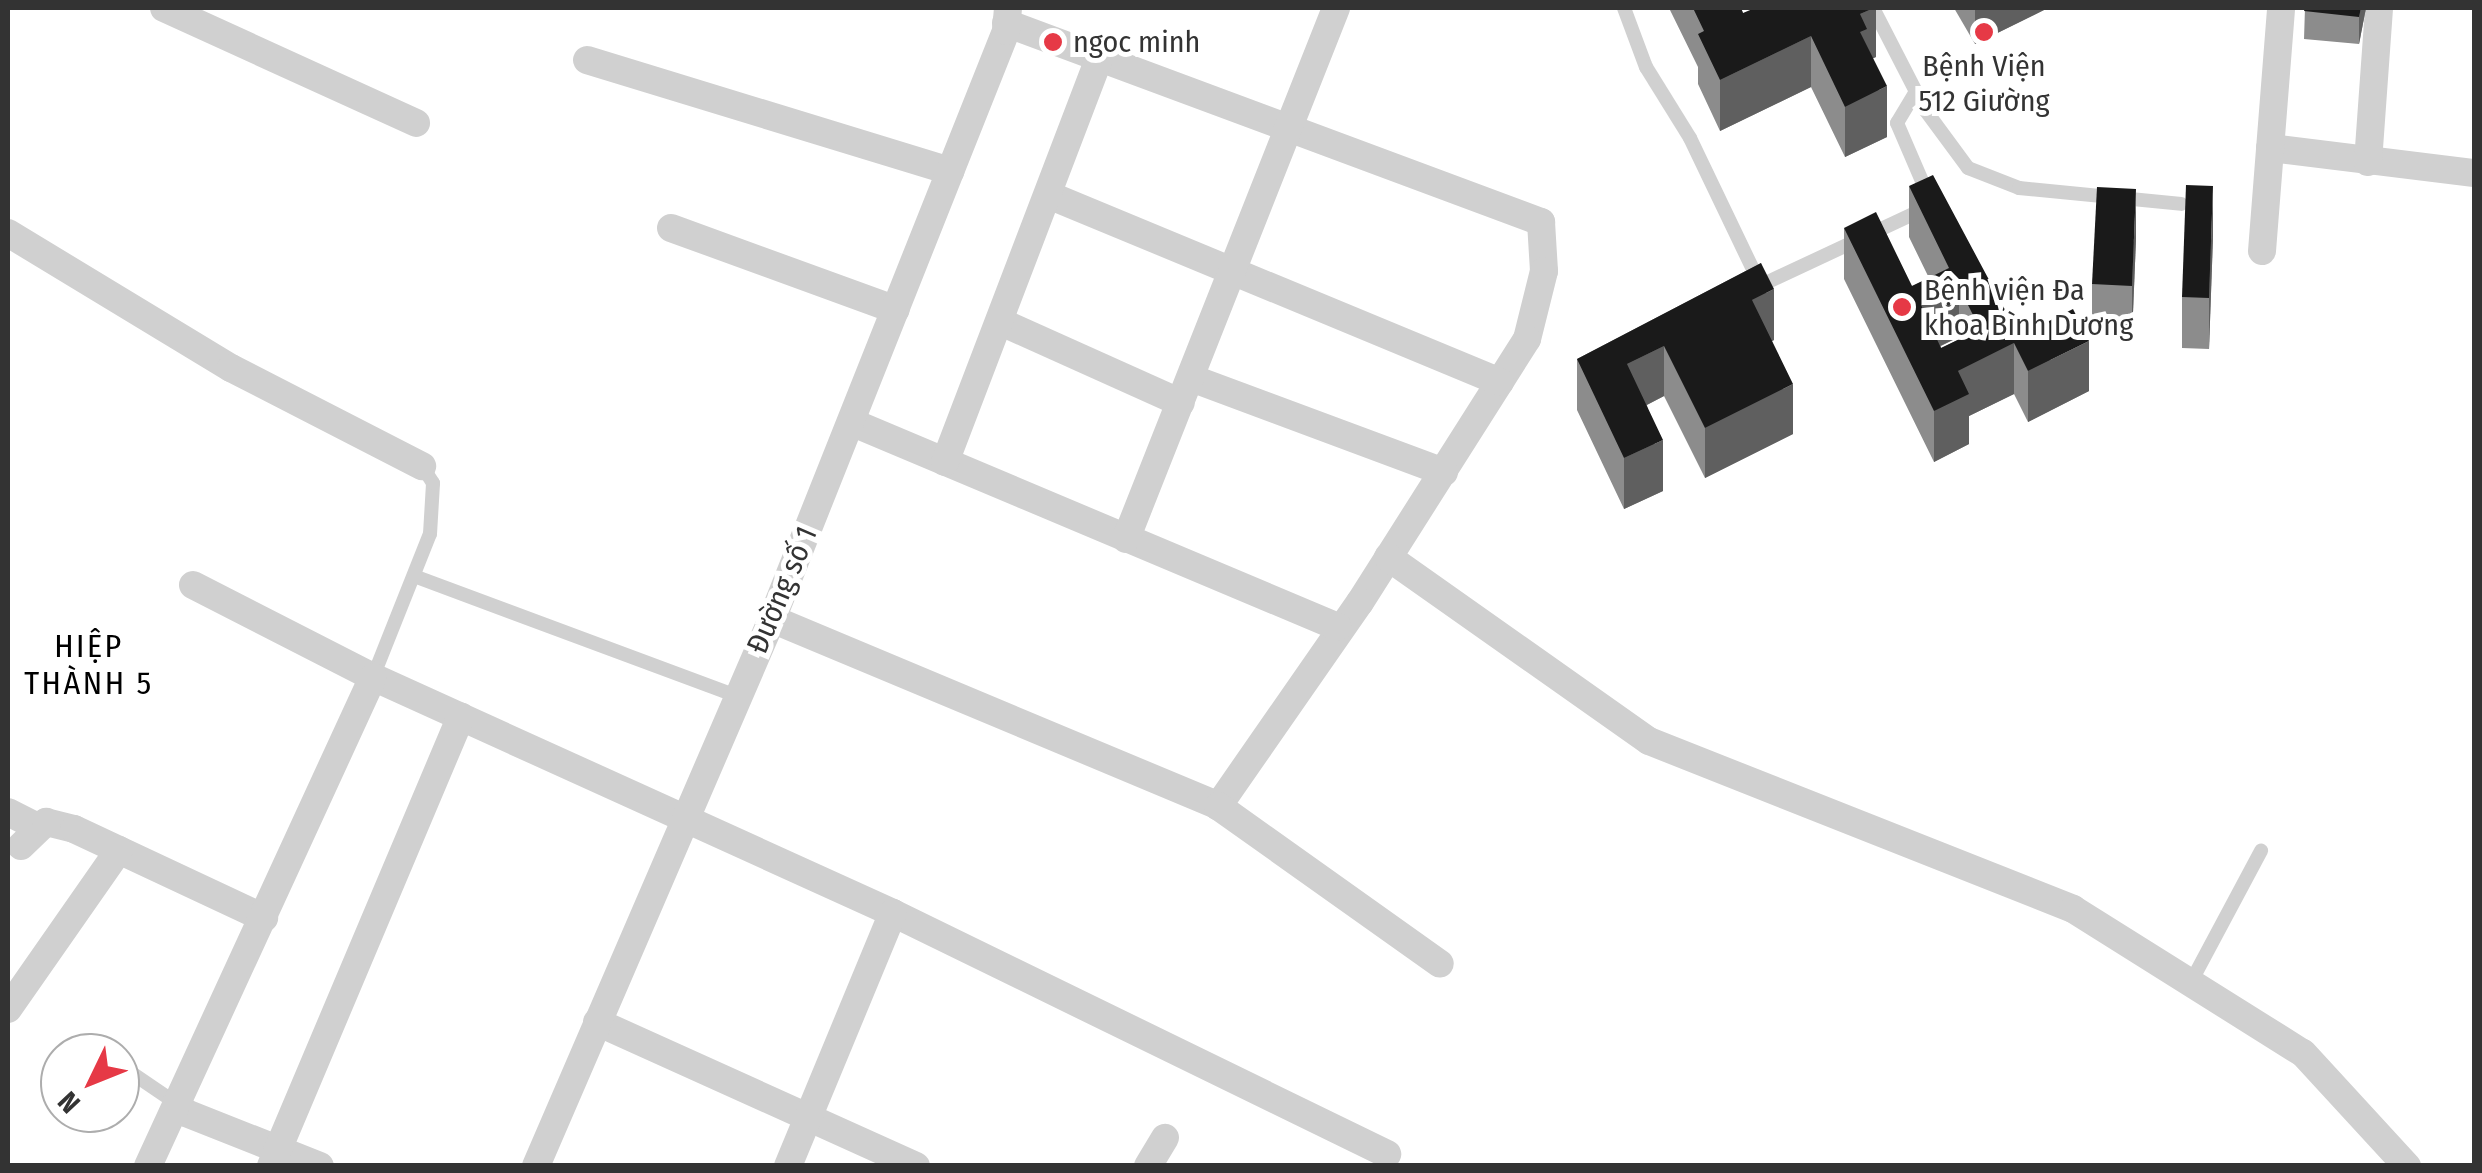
<!DOCTYPE html>
<meta charset="utf-8">
<style>
body{margin:0}
#map{position:relative;width:2482px;height:1173px;overflow:hidden;background:#fff;font-family:"Fira Sans Condensed",sans-serif}
div>[style]{position:absolute}
[style*='--x']{left:calc(var(--x)*1px);top:calc(var(--y)*1px);width:calc(var(--w)*1px);rotate:calc(var(--a)*1deg)}
.lane>*{height:14px;margin:-7px;padding:0 7px;transform-origin:7px;border-radius:7px;background:#d0d0d0}
.street>*{height:28px;margin:-14px;padding:0 14px;transform-origin:14px;border-radius:14px;background:#d0d0d0}
.wall>*{inset:0;background:#8c8c8c}
.shaded-wall>*{inset:0;background:#5f5f5f}
.building>*{inset:0;background:#1a1a1a}
.dots>*{width:28px;height:28px;translate:-50% -50%;box-sizing:border-box;border:5px solid #fff;border-radius:50%}
span{translate:-50% -50%;white-space:nowrap;text-align:center;line-height:1.15;-webkit-text-stroke:10px #fff;paint-order:stroke}
.poi-label{font-size:30px;color:#333}
.left{translate:0 -50%;text-align:left}
.street-label{font-size:30px;color:#333}
.neighbourhood-label{font-size:32px;color:#000;letter-spacing:2.5px}
.frame{position:absolute;inset:0;border:10px solid #333;pointer-events:none}
.north{position:absolute;left:40px;top:1033px;width:100px;height:100px;box-sizing:border-box;background:#fff;border:2px solid #adadad;border-radius:50%;rotate:227deg;font-size:28px;font-weight:700;line-height:40px;text-align:center;color:#333}
.north::after{content:'';display:block;margin:auto;width:35px;height:45px;background:#e63946;clip-path:polygon(50% 0,100% 100%,50% 72%,0 100%)}
</style>
<div id="map">
<div class="lane">
<div style="--x:1624;--y:8;--w:63;--a:69.6"></div>
<div style="--x:1646;--y:67;--w:84;--a:58.2"></div>
<div style="--x:1690;--y:138;--w:162;--a:64.4"></div>
<div style="--x:1873;--y:8;--w:116;--a:62.8"></div>
<div style="--x:1926;--y:111;--w:71;--a:53.6"></div>
<div style="--x:1968;--y:168;--w:55;--a:21.4"></div>
<div style="--x:2019;--y:188;--w:163;--a:5.6"></div>
<div style="--x:1915;--y:93;--w:35;--a:121"></div>
<div style="--x:1897;--y:123;--w:78;--a:66.7"></div>
<div style="--x:1753;--y:289;--w:189;--a:-25.1"></div>
<div style="--x:414;--y:576;--w:345;--a:20.4"></div>
<div style="--x:373;--y:677;--w:154;--a:-68.3"></div>
<div style="--x:430;--y:534;--w:51;--a:-86.6"></div>
<div style="--x:433;--y:483;--w:20;--a:-123"></div>
<div style="--x:2191;--y:982;--w:149;--a:-61.9"></div>
<div style="--x:85;--y:1053;--w:17;--a:0"></div>
<div style="--x:120;--y:1065;--w:68;--a:34.2"></div>
</div>
<div class="street">
<div style="--x:164;--y:8;--w:277;--a:24.5"></div>
<div style="--x:1006;--y:23;--w:571;--a:20.4"></div>
<div style="--x:1541;--y:222;--w:49;--a:86.5"></div>
<div style="--x:1544;--y:271;--w:70;--a:104"></div>
<div style="--x:1527;--y:339;--w:312;--a:122.4"></div>
<div style="--x:1360;--y:602;--w:249;--a:124.8"></div>
<div style="--x:587;--y:60;--w:380;--a:17"></div>
<div style="--x:2270;--y:148;--w:206;--a:7"></div>
<div style="--x:2368;--y:162;--w:154;--a:-85.9"></div>
<div style="--x:1051;--y:196;--w:486;--a:22.5"></div>
<div style="--x:671;--y:228;--w:239;--a:20"></div>
<div style="--x:8;--y:233;--w:261;--a:31.2"></div>
<div style="--x:231;--y:368;--w:215;--a:27.2"></div>
<div style="--x:2262;--y:251;--w:244;--a:-85.5"></div>
<div style="--x:1001;--y:322;--w:197;--a:24.2"></div>
<div style="--x:1191;--y:378;--w:270;--a:20.4"></div>
<div style="--x:851;--y:422;--w:528;--a:22.83"></div>
<div style="--x:945;--y:462;--w:431;--a:-69.1"></div>
<div style="--x:1126;--y:539;--w:571;--a:-68.42"></div>
<div style="--x:1388;--y:557;--w:319;--a:35.2"></div>
<div style="--x:1649;--y:741;--w:456;--a:21.6"></div>
<div style="--x:2073;--y:909;--w:271;--a:32.1"></div>
<div style="--x:2303;--y:1053;--w:154;--a:47.4"></div>
<div style="--x:193;--y:585;--w:202;--a:27.1"></div>
<div style="--x:373;--y:677;--w:571;--a:24.41"></div>
<div style="--x:893;--y:913;--w:550;--a:26.01"></div>
<div style="--x:772;--y:619;--w:484;--a:22.7"></div>
<div style="--x:1218;--y:806;--w:272;--a:35.4"></div>
<div style="--x:8;--y:812;--w:31;--a:27"></div>
<div style="--x:21;--y:846;--w:35;--a:-44"></div>
<div style="--x:46;--y:822;--w:29;--a:14"></div>
<div style="--x:74;--y:829;--w:210;--a:25.1"></div>
<div style="--x:8;--y:1009;--w:194;--a:-55.1"></div>
<div style="--x:597;--y:1022;--w:350;--a:24.3"></div>
<div style="--x:176;--y:1103;--w:14;--a:45"></div>
<div style="--x:186;--y:1113;--w:144;--a:21.6"></div>
<div style="--x:148;--y:1166;--w:538;--a:-65.29"></div>
<div style="--x:271;--y:1166;--w:488;--a:-67.1"></div>
<div style="--x:536;--y:1166;--w:596;--a:-66.66"></div>
<div style="--x:772;--y:619;--w:633;--a:-68.3"></div>
<div style="--x:1006;--y:31;--w:23;--a:-85"></div>
<div style="--x:788;--y:1166;--w:274;--a:-67.5"></div>
<div style="--x:1148;--y:1166;--w:33;--a:-59"></div>
</div>
<div class="wall">
<div style="clip-path:polygon(1669px 8px,1741px 8px,1743px 13px,1876px 8px,1876px 57px,1873px 58px,1887px 137px,1845px 157px,1811px 87px,1720px 131px,1698px 84px,1698px 67px)"></div>
<div style="clip-path:polygon(1954px 8px,2048px 8px,1975px 44px)"></div>
<div style="clip-path:polygon(2305px 8px,2366px 8px,2359px 44px,2304px 39px)"></div>
<div style="clip-path:polygon(evenodd,1909px 186px,2019px 336px,2089px 391px,2028px 422px,2014px 394px,1969px 416px,1969px 444px,1934px 462px,1844px 279px,1844px 228px,1912px 286px,1929px 278px,1909px 237px,1909px 186px,1959px 337px,1960px 339px,1941px 348px,1941px 346px,1959px 337px)"></div>
<div style="clip-path:polygon(2213px 237px,2209px 349px,2182px 348px,2182px 297px)"></div>
<div style="clip-path:polygon(2136px 239px,2132px 337px,2092px 335px,2092px 284px)"></div>
<div style="clip-path:polygon(1761px 263px,1774px 340px,1772px 341px,1793px 434px,1705px 478px,1664px 396px,1647px 405px,1663px 491px,1624px 509px,1577px 410px,1577px 359px)"></div>
</div>
<div class="shaded-wall">
<div style="clip-path:polygon(1874px 8px,1876px 8px,1876px 57px,1867px 61px,1860px 83px,1860px 14px)"></div>
<div style="clip-path:polygon(1975px 8px,2048px 8px,1975px 44px)"></div>
<div style="clip-path:polygon(2361px 8px,2366px 8px,2359px 44px,2359px 17px)"></div>
<div style="clip-path:polygon(1811px 36px,1811px 87px,1720px 131px,1720px 80px)"></div>
<div style="clip-path:polygon(1887px 86px,1887px 137px,1845px 157px,1845px 107px)"></div>
<div style="clip-path:polygon(2213px 186px,2213px 237px,2209px 349px,2209px 298px)"></div>
<div style="clip-path:polygon(2136px 189px,2136px 239px,2132px 337px,2132px 286px)"></div>
<div style="clip-path:polygon(1959px 287px,1959px 337px,1921px 355px,1921px 305px)"></div>
<div style="clip-path:polygon(1774px 289px,1774px 340px,1752px 351px,1752px 300px)"></div>
<div style="clip-path:polygon(2089px 341px,2089px 391px,2028px 422px,2028px 371px)"></div>
<div style="clip-path:polygon(2014px 343px,2014px 394px,1969px 416px,1969px 444px,1934px 462px,1934px 411px,1958px 371px)"></div>
<div style="clip-path:polygon(1664px 346px,1664px 396px,1627px 415px,1627px 364px)"></div>
<div style="clip-path:polygon(1793px 384px,1793px 434px,1705px 478px,1705px 428px)"></div>
<div style="clip-path:polygon(1663px 440px,1663px 491px,1624px 509px,1624px 458px)"></div>
</div>
<div class="building">
<div style="clip-path:polygon(1693px 8px,1741px 8px,1743px 13px,1755px 8px,1874px 8px,1860px 14px,1867px 29px,1860px 32px,1887px 86px,1845px 107px,1811px 36px,1720px 80px,1698px 34px,1704px 31px)"></div>
<div style="clip-path:polygon(2305px 8px,2361px 8px,2359px 17px,2304px 11px)"></div>
<div style="clip-path:polygon(evenodd,1933px 175px,2019px 336px,2073px 309px,2089px 341px,2028px 371px,2014px 343px,1958px 371px,1969px 394px,1934px 411px,1844px 228px,1876px 212px,1912px 286px,1949px 268px,1909px 186px,1933px 175px,1959px 287px,1980px 329px,1941px 348px,1921px 305px,1959px 287px)"></div>
<div style="clip-path:polygon(2186px 185px,2213px 186px,2209px 298px,2182px 297px)"></div>
<div style="clip-path:polygon(2097px 187px,2136px 189px,2132px 286px,2092px 284px)"></div>
<div style="clip-path:polygon(1761px 263px,1774px 289px,1752px 300px,1793px 384px,1705px 428px,1664px 346px,1627px 364px,1663px 440px,1624px 458px,1577px 359px)"></div>
</div>
<div class="dots">
<div style="left:1984px;top:32px;background:#e63946"></div>
<div style="left:1053px;top:42px;background:#e63946"></div>
<div style="left:1902px;top:307px;background:#e63946"></div>
</div>
<div class="poi-label">
<span class="left" style="left:1073px;top:42px">ngoc minh</span>
<span style="left:1984px;top:83px">Bệnh Viện<br>512 Giường</span>
<span class="left" style="left:1924px;top:307px">Bệnh viện Đa<br>khoa Bình Dương</span>
</div>
<div class="street-label">
<span style="left:782px;top:590px;rotate:-67deg">Đường số 1</span>
</div>
<div class="neighbourhood-label">
<span style="left:89px;top:665px">HIỆP<br>THÀNH 5</span>
</div>
<div class="frame"></div>
<div class="north">N</div>
</div>
